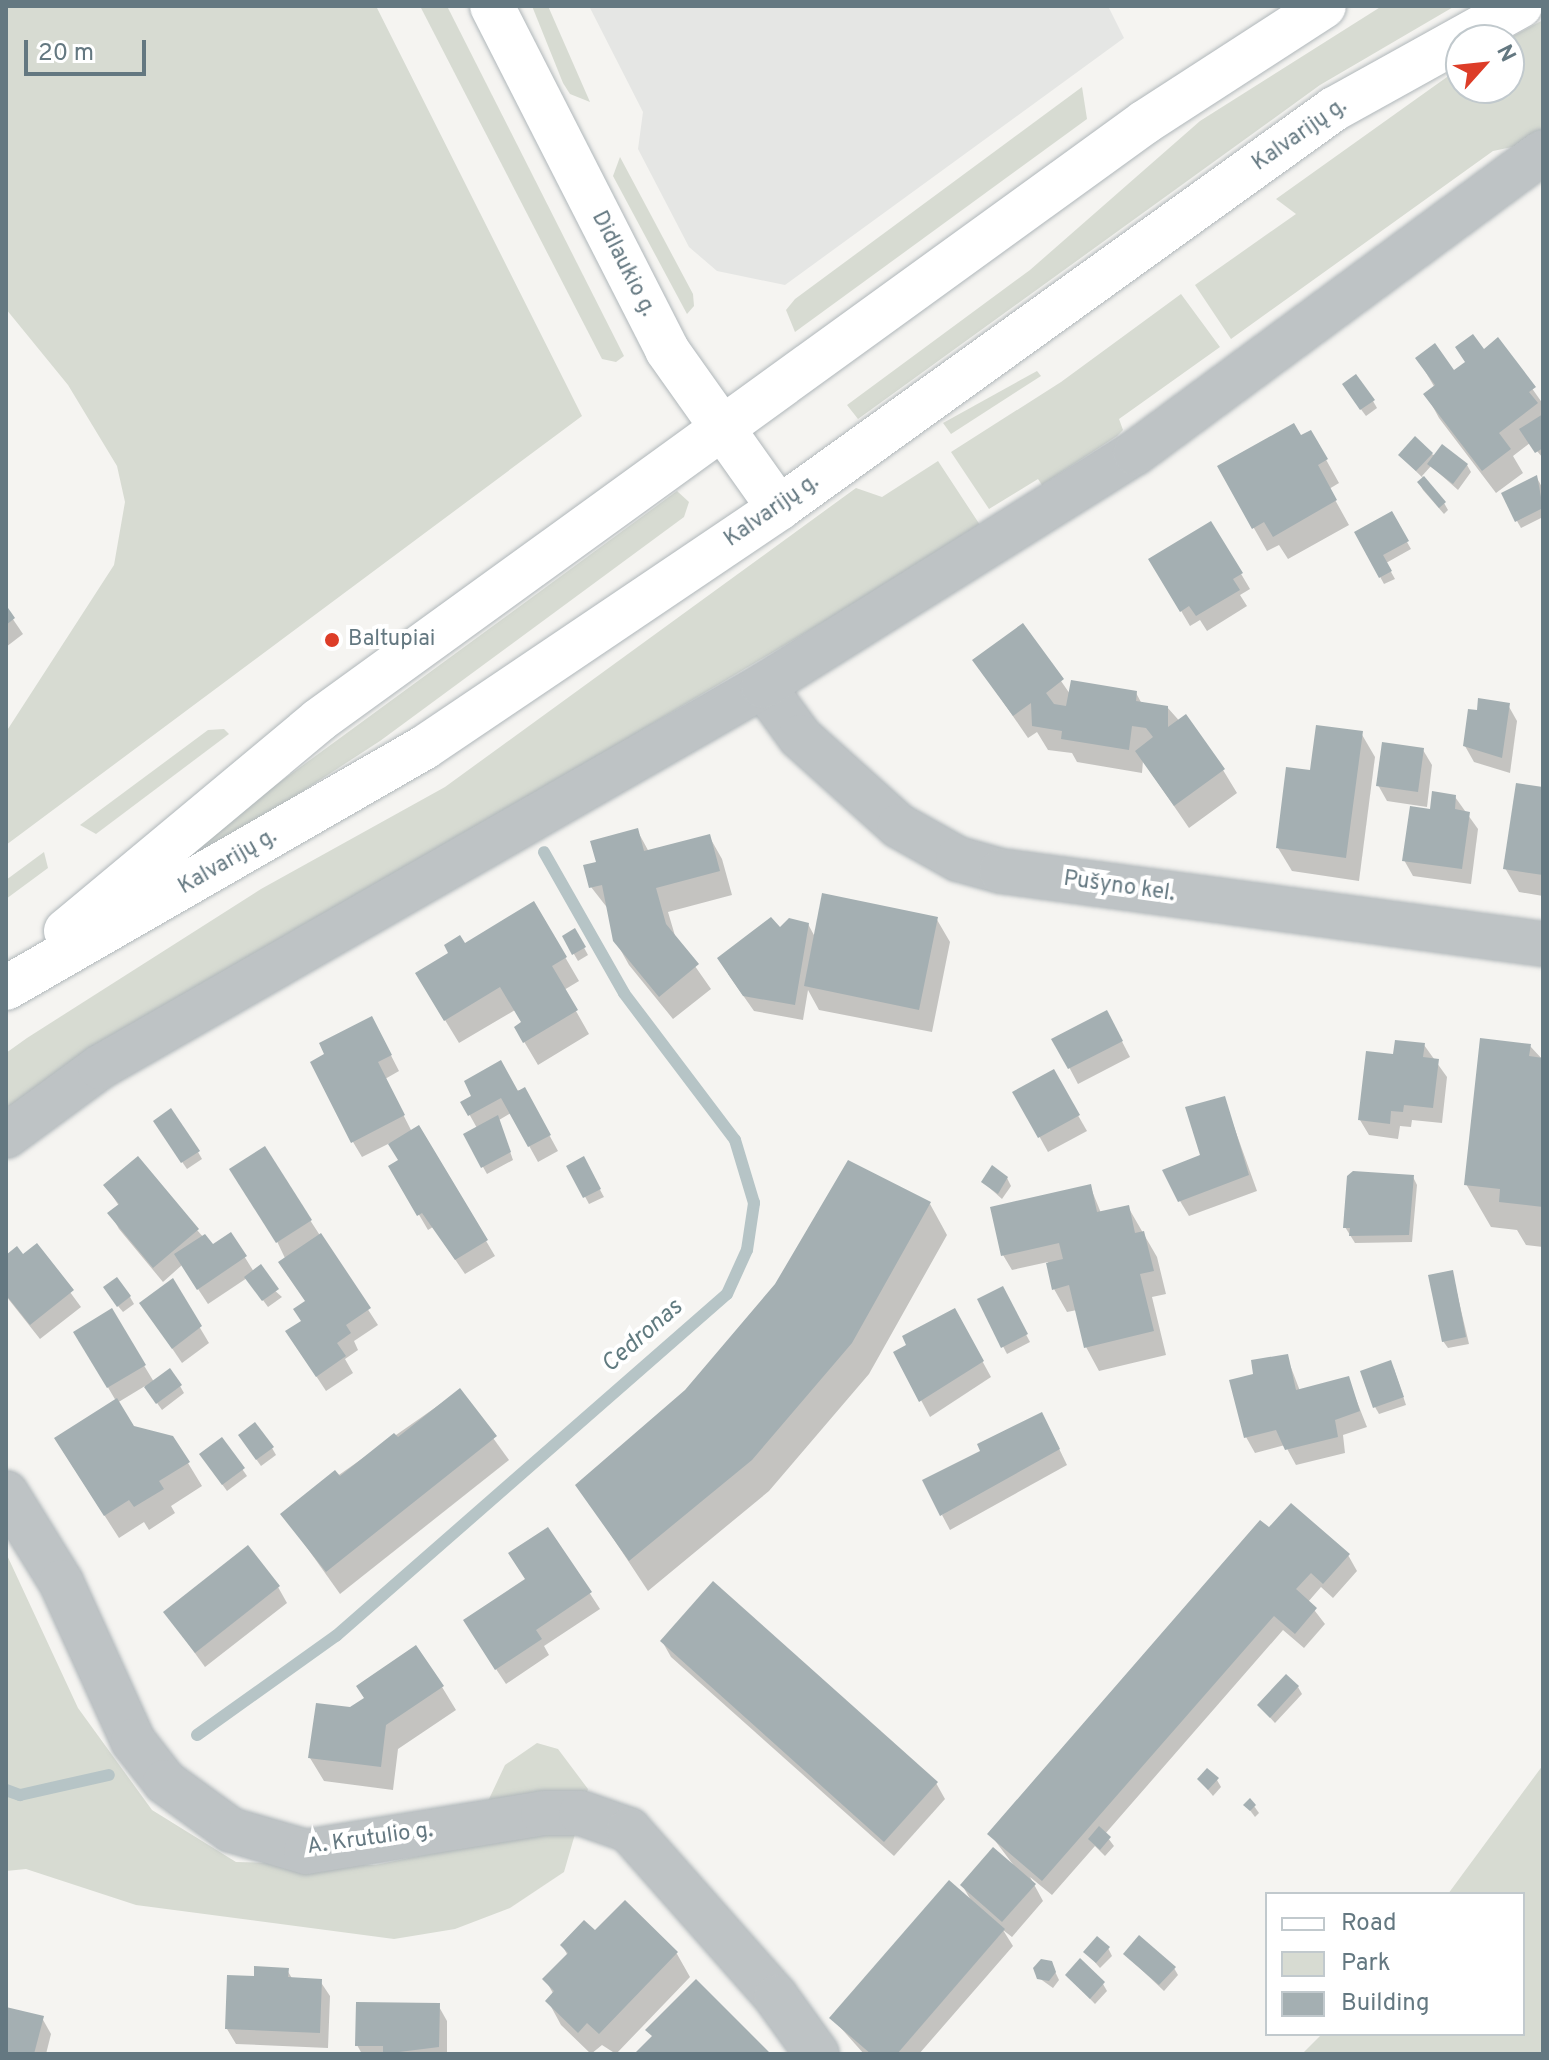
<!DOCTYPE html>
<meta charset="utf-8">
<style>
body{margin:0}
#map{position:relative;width:1549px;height:2060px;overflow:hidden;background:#f5f4f1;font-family:Overpass,sans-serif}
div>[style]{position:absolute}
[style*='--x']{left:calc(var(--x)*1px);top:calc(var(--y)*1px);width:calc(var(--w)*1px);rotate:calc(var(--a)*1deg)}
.built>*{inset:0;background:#e5e6e4}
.green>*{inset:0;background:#d7dbd2}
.shadow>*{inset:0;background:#0003}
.stream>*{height:12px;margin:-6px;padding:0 6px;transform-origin:6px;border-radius:6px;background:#b6c4c6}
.building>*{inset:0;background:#a4afb2}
.roads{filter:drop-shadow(0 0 2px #b0b7ba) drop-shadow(0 0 2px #b0b7ba)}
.street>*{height:44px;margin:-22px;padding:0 22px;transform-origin:22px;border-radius:22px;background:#bec3c5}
.secondary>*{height:44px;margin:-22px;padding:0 22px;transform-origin:22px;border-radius:22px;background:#fff}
.primary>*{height:44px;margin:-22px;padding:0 22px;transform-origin:22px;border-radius:22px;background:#fff}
.dots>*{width:22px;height:22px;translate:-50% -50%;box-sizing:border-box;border:4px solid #fff;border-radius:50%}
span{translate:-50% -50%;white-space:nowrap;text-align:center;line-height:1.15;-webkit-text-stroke:8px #fff;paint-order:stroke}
.street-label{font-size:22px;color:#647881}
.poi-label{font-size:22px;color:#647881}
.left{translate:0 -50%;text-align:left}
.water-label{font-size:24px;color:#607a7f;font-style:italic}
.frame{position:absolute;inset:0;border:8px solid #647881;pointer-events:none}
.legend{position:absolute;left:1265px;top:1892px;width:260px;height:144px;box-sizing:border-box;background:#fff;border:2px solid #c1c9cd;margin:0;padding:10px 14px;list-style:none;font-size:24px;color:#647881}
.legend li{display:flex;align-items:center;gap:16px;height:40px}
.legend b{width:40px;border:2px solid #c1c9cd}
.north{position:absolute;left:1445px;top:24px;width:80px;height:80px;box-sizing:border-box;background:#fff;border:2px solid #c1c9cd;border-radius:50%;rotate:63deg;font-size:22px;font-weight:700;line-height:32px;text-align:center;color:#647881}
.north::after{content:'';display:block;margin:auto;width:28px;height:36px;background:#dd3d28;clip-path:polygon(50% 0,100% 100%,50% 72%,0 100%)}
.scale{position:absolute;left:24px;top:40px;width:122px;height:36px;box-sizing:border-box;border:4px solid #647881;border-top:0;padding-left:10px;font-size:24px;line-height:28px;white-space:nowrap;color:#647881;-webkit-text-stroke:6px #fff;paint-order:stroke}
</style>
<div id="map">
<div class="built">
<div style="clip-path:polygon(589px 6px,1108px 6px,1124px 38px,785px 285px,717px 271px,689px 247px,638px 149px,643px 112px)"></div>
</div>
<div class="green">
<div style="clip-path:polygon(6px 6px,376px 6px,582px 416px,6px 845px,6px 732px,114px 565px,125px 502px,117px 466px,68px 385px,6px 309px)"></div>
<div style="clip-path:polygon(420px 6px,447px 6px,624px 356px,616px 362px,602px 359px)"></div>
<div style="clip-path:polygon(532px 6px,548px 6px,590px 102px,570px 94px,563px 83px)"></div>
<div style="clip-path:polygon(1382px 6px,1455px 6px,1320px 85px,858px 419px,847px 405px,1030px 270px,1200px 121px)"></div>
<div style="clip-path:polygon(1543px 20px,1543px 130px,1517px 146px,1493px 151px,1231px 339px,1195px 285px,1296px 214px,1276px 199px,1461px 67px,1461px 88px,1509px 88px,1506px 40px)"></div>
<div style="clip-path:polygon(1082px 87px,1087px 119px,795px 332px,786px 310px,795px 299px)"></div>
<div style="clip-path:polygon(620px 157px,693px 294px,694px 306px,687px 314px,613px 176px)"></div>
<div style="clip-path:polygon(1181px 294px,1220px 347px,1119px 419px,1123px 430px,1117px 436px,1042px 485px,1038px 479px,989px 509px,951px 452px,1061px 382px)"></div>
<div style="clip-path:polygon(1037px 371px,1041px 376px,951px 434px,943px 423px)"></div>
<div style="clip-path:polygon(938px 461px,982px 528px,6px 1108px,6px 1053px,27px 1038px,261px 889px,445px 787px,856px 488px,882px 497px)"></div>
<div style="clip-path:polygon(677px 491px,689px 502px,684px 517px,380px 741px,135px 900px,130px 892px)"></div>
<div style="clip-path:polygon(224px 729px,229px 734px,96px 834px,80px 825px,208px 730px)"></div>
<div style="clip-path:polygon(44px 852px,48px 868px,6px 899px,6px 880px)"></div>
<div style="clip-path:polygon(6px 1553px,78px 1708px,152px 1810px,236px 1862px,375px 1865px,467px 1846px,505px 1765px,537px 1743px,558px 1749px,588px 1789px,564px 1872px,510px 1908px,455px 1929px,394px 1939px,136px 1905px,26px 1869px,6px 1871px)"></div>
<div style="clip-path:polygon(1543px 1765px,1543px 2054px,1302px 2054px,1322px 2034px,1523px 2034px,1523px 1894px,1448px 1894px)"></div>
</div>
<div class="shadow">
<div style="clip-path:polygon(1498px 340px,1543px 404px,1543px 458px,1530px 443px,1513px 456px,1523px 473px,1496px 493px,1439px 418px,1426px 394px,1435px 388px,1418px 359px,1454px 373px)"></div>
<div style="clip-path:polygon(1348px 392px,1373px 401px,1377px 408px,1366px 416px)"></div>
<div style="clip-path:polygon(1300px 438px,1324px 456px,1339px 483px,1329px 489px,1349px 525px,1288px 559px,1279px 545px,1267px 551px,1219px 467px)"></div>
<div style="clip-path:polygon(1431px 454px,1467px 465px,1471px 472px,1458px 490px,1431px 466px,1422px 476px,1444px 503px,1448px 510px,1444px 514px,1423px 490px,1419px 483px,1424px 479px,1400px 456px)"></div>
<div style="clip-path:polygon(1537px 478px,1543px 489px,1543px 517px,1521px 528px,1517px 521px)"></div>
<div style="clip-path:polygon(1391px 514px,1411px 549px,1386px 563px,1395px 579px,1384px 584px,1356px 533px)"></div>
<div style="clip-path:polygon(1211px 523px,1250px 589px,1240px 595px,1247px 606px,1207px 631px,1200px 620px,1190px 626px,1151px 560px)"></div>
<div style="clip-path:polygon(6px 609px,23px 634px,6px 647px)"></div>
<div style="clip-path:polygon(1023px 626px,1070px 694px,1136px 693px,1142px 704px,1167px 707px,1223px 770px,1237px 793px,1189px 828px,1143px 761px,1142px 773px,1077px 762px,1072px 753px,1048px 750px,1037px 732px,1028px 738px,975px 661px)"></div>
<div style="clip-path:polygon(1508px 705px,1517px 721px,1510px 773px,1474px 762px,1465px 746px)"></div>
<div style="clip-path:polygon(1361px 733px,1375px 757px,1359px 881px,1292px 871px,1278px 848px,1312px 772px)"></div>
<div style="clip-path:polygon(1423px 750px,1432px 765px,1427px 807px,1387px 801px,1378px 785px)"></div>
<div style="clip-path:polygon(1543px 789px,1543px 896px,1519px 892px,1505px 868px)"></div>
<div style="clip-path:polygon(1455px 797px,1478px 829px,1471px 884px,1413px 876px,1404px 860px,1431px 812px)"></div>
<div style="clip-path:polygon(637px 830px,649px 852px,709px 836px,722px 859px,732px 895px,668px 912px,676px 939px,711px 989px,673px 1019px,629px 965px,615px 940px,609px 910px,591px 887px,598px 864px)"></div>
<div style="clip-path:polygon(534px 904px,579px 981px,564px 990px,589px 1034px,538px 1065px,516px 1028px,523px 1023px,515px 1010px,459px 1043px,417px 974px)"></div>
<div style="clip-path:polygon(936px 918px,950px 942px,932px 1032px,819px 1010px,808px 990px,803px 1020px,754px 1011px,728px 974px,780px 930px,808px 924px,815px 937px)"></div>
<div style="clip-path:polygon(575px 931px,588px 955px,578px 961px,564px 937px)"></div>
<div style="clip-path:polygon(1115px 1028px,1130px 1057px,1078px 1084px,1054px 1039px)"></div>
<div style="clip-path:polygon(380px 1034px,399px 1071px,385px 1079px,412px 1132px,419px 1128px,495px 1256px,465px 1274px,433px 1227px,428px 1230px,391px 1167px,400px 1161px,390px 1143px,362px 1157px,353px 1142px)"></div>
<div style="clip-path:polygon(1424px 1045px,1447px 1077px,1442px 1123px,1412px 1120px,1411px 1127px,1400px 1126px,1398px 1139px,1369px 1135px,1360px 1120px,1395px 1056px)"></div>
<div style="clip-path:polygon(1530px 1046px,1543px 1060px,1543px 1247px,1526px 1245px,1517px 1230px,1491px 1227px,1466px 1184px)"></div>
<div style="clip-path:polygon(1053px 1072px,1087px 1131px,1048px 1152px,1015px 1093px)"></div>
<div style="clip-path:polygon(524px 1089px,558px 1151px,538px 1162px,511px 1113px,499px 1120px,513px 1160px,487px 1174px,465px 1135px,477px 1128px,463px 1103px)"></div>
<div style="clip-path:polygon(1224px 1099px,1257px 1191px,1189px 1216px,1180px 1201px)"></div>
<div style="clip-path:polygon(159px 1128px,198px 1152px,202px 1159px,187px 1169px)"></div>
<div style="clip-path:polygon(264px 1149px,378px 1325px,354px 1341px,358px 1350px,345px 1359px,353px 1373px,326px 1391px,297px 1347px,306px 1302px,273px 1233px)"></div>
<div style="clip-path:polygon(583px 1159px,604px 1197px,589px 1204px,569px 1167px)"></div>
<div style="clip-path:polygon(1413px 1177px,1417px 1185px,1412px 1242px,1355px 1243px,1345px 1227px)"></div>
<div style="clip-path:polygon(1007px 1178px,1011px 1186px,1002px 1199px,983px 1182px)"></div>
<div style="clip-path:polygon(106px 1186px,197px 1230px,212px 1247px,231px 1235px,254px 1272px,282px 1297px,268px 1307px,247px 1278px,208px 1304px,182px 1265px,163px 1282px,119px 1229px,110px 1213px,119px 1206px)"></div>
<div style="clip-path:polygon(1090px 1186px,1101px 1213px,1128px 1207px,1157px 1257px,1166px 1294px,1152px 1297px,1166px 1355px,1099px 1371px,1086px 1347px,1077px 1310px,1067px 1312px,1054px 1289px,1048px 1262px,1012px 1270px,1003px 1255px)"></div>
<div style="clip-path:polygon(930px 1204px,947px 1235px,869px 1374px,769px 1491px,648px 1591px,578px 1485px,686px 1392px,776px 1285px)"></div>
<div style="clip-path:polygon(36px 1246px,81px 1307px,40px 1339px,6px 1296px,6px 1258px,22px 1257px)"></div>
<div style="clip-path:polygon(1452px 1272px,1469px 1344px,1448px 1348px,1443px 1341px)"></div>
<div style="clip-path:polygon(172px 1281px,209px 1343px,182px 1363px,142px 1304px)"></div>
<div style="clip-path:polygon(1002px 1289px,1030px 1342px,1007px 1354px,979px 1300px)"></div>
<div style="clip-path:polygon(109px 1295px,130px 1297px,134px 1304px,123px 1312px)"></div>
<div style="clip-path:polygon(111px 1311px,154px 1382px,180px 1386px,184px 1393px,162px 1410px,145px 1386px,117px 1403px,133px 1428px,188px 1463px,202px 1486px,171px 1506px,175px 1513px,149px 1530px,144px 1522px,119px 1538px,70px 1462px,116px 1401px,76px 1333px)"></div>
<div style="clip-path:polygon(963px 1326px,991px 1377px,930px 1417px,896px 1353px)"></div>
<div style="clip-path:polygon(1287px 1357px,1300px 1391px,1348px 1379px,1367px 1427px,1343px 1435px,1345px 1453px,1296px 1465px,1285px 1445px,1255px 1453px,1246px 1437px,1256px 1375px)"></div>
<div style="clip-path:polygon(1394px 1369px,1406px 1405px,1379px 1414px,1375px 1407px)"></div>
<div style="clip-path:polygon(459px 1391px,509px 1460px,340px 1594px,283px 1514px)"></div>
<div style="clip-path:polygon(1050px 1430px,1067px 1465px,950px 1530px,942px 1515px)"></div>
<div style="clip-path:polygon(222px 1440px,247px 1476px,227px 1491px,206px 1462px)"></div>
<div style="clip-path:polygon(244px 1442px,272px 1448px,276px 1455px,261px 1466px)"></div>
<div style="clip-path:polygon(548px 1529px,600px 1609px,544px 1646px,549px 1655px,506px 1684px,474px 1636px,527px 1580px)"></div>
<div style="clip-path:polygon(1270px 1530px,1348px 1555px,1357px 1571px,1333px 1598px,1321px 1587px,1308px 1602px,1325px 1624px,1304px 1648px,1283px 1630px,1105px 1834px,1114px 1846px,1105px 1856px,1095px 1846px,1052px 1895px,1030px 1877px,1043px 1901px,1012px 1937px,1003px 1930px,1013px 1946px,919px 2054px,864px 2054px,832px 2018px,972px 1902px,962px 1885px,1018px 1871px,990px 1834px)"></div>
<div style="clip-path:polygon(278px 1587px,287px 1603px,205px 1667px,165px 1612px)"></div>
<div style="clip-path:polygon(662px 1641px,936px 1783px,945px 1799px,894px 1856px,671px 1657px)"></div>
<div style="clip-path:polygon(442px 1687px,456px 1710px,398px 1749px,393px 1790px,324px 1781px,310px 1758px,351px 1709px)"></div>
<div style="clip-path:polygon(1298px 1687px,1302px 1694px,1275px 1723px,1259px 1705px)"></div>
<div style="clip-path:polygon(1199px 1779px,1217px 1780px,1221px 1787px,1213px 1796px)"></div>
<div style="clip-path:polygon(1246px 1805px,1254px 1806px,1259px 1813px,1255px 1817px)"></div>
<div style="clip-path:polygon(625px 1903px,677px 1954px,690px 1977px,616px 2054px,602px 2045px,591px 2054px,561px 2025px,548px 2001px,554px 1995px,545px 1979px,568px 1956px,562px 1945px,595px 1933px)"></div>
<div style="clip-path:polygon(1108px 1948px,1112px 1956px,1100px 1968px,1086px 1952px)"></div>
<div style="clip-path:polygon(1125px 1954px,1174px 1968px,1178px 1975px,1164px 1991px)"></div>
<div style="clip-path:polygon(1051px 1963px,1059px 1980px,1053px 1988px,1039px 1978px)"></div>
<div style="clip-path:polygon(287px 1970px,293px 1980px,320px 1981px,330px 1996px,328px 2048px,236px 2044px,227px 2029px,256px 1978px)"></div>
<div style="clip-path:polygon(1067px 1975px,1103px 1984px,1107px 1991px,1095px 2004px)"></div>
<div style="clip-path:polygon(438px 2005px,447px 2021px,447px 2054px,362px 2054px,357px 2045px)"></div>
<div style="clip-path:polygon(6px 2009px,42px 2018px,51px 2034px,46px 2054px,6px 2054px)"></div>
</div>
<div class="stream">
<div style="--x:197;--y:1735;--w:171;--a:-35.5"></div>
<div style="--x:336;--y:1636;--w:519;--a:-41.18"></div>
<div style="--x:727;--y:1294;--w:48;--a:-65.6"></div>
<div style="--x:747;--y:1250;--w:48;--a:-81.5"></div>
<div style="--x:754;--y:1203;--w:66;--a:-106.8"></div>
<div style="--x:735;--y:1140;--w:184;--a:-127.1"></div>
<div style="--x:624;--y:993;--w:162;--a:-119.6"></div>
<div style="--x:6;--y:1790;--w:15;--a:20"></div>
<div style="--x:20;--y:1795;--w:91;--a:-12.7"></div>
</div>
<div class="building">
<div style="clip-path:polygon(1473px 334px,1484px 349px,1498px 337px,1536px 387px,1529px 392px,1538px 403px,1499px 433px,1511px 449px,1482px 471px,1423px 394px,1435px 385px,1415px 358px,1435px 343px,1454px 370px,1465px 362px,1455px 347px)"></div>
<div style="clip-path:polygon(1356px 374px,1375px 400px,1360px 410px,1342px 384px)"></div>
<div style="clip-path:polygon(1543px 414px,1543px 448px,1535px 453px,1519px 429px)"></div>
<div style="clip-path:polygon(1294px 423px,1301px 435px,1311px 430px,1328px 459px,1318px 465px,1337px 500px,1273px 537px,1264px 522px,1252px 529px,1217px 466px)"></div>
<div style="clip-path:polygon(1415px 436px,1433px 453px,1416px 471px,1398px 455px)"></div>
<div style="clip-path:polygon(1442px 444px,1468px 464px,1453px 484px,1427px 464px)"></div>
<div style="clip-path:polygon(1537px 475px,1543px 508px,1515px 522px,1501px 493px)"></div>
<div style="clip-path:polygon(1424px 476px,1446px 502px,1439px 508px,1417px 482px)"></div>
<div style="clip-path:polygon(1392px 511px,1409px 541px,1383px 555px,1392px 571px,1379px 578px,1354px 532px)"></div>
<div style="clip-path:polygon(1211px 521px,1243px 573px,1233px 579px,1240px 590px,1196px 616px,1189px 606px,1180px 612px,1148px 559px)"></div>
<div style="clip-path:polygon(6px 605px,15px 618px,6px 625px)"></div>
<div style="clip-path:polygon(1023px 623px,1064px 679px,1046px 693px,1054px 704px,1066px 706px,1071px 680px,1137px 691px,1136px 701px,1168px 706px,1168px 727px,1186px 714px,1225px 769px,1174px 806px,1135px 751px,1153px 737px,1146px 728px,1132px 726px,1129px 750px,1061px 739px,1062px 731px,1032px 726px,1031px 703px,1013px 716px,972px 660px)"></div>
<div style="clip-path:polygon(1478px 698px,1510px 703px,1502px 758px,1463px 746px,1468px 709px,1477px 710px)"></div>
<div style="clip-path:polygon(1316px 725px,1363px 731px,1346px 858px,1276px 848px,1286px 767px,1310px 770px)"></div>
<div style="clip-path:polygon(1382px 742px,1424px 748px,1418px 792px,1376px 786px)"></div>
<div style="clip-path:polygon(1516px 783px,1543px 787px,1543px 875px,1503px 869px)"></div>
<div style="clip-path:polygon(1432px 791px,1456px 795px,1455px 809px,1470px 812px,1462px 869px,1402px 861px,1410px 806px,1430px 809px)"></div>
<div style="clip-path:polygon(638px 828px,644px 851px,710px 834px,720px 871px,656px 888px,666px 924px,699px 964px,659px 997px,613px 941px,602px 885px,589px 888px,583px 865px,596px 862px,590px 841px)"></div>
<div style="clip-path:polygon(822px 893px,938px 917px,919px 1010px,804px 986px)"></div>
<div style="clip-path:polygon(534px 901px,567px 957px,552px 966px,578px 1010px,523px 1043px,514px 1027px,521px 1022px,500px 987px,444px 1021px,415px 973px,448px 953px,444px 945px,460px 935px,465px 943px)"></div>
<div style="clip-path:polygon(771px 917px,780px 927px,789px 918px,809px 923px,795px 1005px,743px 996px,717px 958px)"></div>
<div style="clip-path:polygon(575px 928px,586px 947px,572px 955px,562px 936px)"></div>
<div style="clip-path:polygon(1107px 1010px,1123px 1041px,1068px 1069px,1051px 1039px)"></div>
<div style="clip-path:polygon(372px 1016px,392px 1055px,378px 1062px,405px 1115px,351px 1143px,310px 1062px,324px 1054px,319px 1043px)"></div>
<div style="clip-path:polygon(1480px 1038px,1531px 1044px,1529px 1056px,1543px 1058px,1543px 1207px,1499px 1202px,1500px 1189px,1464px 1185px)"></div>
<div style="clip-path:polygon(1395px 1040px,1425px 1043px,1423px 1057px,1439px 1059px,1433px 1108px,1404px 1105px,1403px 1112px,1391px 1111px,1390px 1124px,1358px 1120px,1366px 1051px,1393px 1054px)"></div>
<div style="clip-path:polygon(501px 1060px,518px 1091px,525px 1087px,551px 1135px,528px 1147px,501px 1098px,468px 1116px,460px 1102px,471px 1096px,464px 1081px)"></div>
<div style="clip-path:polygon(1054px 1069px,1080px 1115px,1038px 1138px,1012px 1092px)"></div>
<div style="clip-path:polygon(1225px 1096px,1249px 1175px,1178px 1202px,1162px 1170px,1200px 1155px,1185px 1107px)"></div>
<div style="clip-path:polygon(171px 1108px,200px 1151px,181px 1163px,153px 1121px)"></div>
<div style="clip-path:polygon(498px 1115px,511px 1152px,481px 1168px,463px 1134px)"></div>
<div style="clip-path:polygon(419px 1125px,488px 1240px,455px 1260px,422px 1213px,417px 1216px,388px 1166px,398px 1160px,388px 1144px)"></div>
<div style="clip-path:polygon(265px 1146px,312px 1220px,276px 1243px,229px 1169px)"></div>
<div style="clip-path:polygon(138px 1156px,199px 1229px,153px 1268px,107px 1213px,119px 1204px,103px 1185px)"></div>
<div style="clip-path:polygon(584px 1156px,601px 1189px,583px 1198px,566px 1166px)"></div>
<div style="clip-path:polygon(848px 1160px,931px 1202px,852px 1343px,752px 1460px,629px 1561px,575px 1485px,685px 1390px,775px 1284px)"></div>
<div style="clip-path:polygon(992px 1165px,1008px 1177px,998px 1194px,981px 1182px)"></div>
<div style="clip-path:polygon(1353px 1171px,1414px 1175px,1409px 1235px,1349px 1236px,1350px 1228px,1343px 1228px,1347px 1176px)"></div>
<div style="clip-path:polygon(1091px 1184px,1097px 1212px,1129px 1205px,1135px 1233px,1144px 1231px,1154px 1271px,1140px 1274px,1154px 1331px,1084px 1348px,1069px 1285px,1052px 1290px,1046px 1263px,1063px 1259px,1059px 1243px,1001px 1256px,990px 1207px)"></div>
<div style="clip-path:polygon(231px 1232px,247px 1256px,197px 1290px,174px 1254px,205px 1234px,213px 1244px)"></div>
<div style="clip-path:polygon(321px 1233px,371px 1308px,346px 1325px,351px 1333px,337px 1343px,346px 1356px,316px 1377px,285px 1331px,301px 1321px,293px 1309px,305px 1301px,278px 1262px)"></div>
<div style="clip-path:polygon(37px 1243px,74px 1290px,30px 1325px,6px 1295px,6px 1255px,17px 1246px,23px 1254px)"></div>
<div style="clip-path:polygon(261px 1264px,279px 1289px,262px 1301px,244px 1277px)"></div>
<div style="clip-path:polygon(1453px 1270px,1466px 1337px,1442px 1342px,1428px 1275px)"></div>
<div style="clip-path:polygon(117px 1277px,131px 1296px,117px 1307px,103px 1287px)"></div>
<div style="clip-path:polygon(173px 1278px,202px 1326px,172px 1349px,139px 1303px)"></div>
<div style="clip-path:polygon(1003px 1286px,1028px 1334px,1001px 1348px,977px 1299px)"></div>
<div style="clip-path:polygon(112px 1308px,146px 1365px,107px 1388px,73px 1332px)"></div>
<div style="clip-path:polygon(955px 1308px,984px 1361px,919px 1402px,893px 1352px,906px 1345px,902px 1336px)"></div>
<div style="clip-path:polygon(1288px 1354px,1296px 1390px,1349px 1376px,1360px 1411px,1335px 1420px,1338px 1437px,1285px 1450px,1276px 1430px,1244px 1438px,1229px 1380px,1253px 1374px,1251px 1360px)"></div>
<div style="clip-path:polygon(1391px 1360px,1404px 1397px,1373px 1408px,1360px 1371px)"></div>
<div style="clip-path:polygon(170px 1368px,182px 1385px,156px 1404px,144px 1387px)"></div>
<div style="clip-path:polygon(460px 1388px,497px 1436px,326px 1572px,280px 1514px,335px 1470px,340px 1476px,394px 1433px,398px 1437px)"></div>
<div style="clip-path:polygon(117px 1398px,134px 1426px,173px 1436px,190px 1462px,159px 1481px,164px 1489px,134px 1507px,129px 1500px,104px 1516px,54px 1438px)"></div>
<div style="clip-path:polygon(1042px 1412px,1060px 1449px,940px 1516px,922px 1480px,980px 1451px,977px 1444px)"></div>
<div style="clip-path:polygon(255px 1422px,274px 1447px,256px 1460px,238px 1435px)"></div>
<div style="clip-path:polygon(222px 1437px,245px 1468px,222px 1485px,199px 1454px)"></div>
<div style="clip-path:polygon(1291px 1503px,1350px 1554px,1323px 1584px,1311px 1573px,1296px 1589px,1317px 1608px,1295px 1634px,1274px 1616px,1042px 1881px,987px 1834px,1260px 1520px,1269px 1527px)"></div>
<div style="clip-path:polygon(548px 1527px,592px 1592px,536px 1630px,542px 1639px,495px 1670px,463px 1620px,525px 1579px,508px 1553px)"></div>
<div style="clip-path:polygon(248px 1545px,280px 1586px,195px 1653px,163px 1612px)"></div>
<div style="clip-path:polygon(713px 1581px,938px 1782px,884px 1842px,660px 1641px)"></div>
<div style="clip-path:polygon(416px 1645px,444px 1686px,386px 1725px,381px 1767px,308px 1758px,316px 1703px,350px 1707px,364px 1698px,356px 1686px)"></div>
<div style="clip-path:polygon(1286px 1674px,1299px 1686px,1270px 1718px,1257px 1705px)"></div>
<div style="clip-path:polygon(1207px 1768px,1219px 1778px,1208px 1790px,1197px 1779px)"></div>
<div style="clip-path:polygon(1250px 1798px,1256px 1805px,1250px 1811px,1243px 1805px)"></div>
<div style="clip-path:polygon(1099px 1826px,1111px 1837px,1100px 1850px,1088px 1839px)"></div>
<div style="clip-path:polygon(993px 1847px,1036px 1884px,1002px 1922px,960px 1885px)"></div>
<div style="clip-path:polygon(949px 1880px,1005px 1929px,897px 2054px,871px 2054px,829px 2018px)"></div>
<div style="clip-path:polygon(625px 1900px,678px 1952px,599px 2034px,587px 2023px,578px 2033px,545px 2001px,554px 1991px,542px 1979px,568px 1953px,560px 1945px,584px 1920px,595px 1930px)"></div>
<div style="clip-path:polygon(1139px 1935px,1176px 1967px,1159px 1985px,1123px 1954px)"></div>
<div style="clip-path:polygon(1097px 1936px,1110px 1947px,1096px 1963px,1083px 1952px)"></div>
<div style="clip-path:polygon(1080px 1958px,1105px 1982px,1090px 1999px,1065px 1975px)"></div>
<div style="clip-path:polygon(1041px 1959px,1052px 1961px,1056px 1972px,1049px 1981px,1037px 1979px,1033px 1968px)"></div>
<div style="clip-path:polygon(254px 1966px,289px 1968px,288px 1977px,322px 1979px,320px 2033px,225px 2029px,227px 1975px,254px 1976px)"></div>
<div style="clip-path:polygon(696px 1979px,769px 2052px,766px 2054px,634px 2054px,652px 2036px,645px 2030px)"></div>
<div style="clip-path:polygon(356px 2002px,440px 2003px,439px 2047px,383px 2054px,383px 2046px,355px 2046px)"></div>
<div style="clip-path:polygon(6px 2007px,44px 2016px,34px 2054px,6px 2054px)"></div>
</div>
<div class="roads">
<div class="street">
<div style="--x:763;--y:686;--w:63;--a:54"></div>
<div style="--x:800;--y:737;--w:133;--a:42"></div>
<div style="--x:899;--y:826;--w:68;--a:29.2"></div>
<div style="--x:958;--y:859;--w:45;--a:15.6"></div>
<div style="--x:1001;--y:871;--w:547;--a:7.67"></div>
<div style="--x:6;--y:1136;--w:117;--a:-36.3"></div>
<div style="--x:100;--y:1067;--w:765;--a:-29.88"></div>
<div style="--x:763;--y:686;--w:439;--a:-32.1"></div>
<div style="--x:1135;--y:453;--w:507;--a:-36.42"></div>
<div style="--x:6;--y:1493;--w:105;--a:58.3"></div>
<div style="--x:61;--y:1582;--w:175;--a:65.6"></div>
<div style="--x:133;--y:1741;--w:52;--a:52"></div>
<div style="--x:165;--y:1782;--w:82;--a:36"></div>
<div style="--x:231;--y:1830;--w:78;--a:16.3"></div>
<div style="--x:306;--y:1852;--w:240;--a:-9.3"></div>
<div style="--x:543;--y:1813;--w:38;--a:0"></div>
<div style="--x:581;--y:1813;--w:51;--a:19.5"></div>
<div style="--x:629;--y:1830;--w:222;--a:48.6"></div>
<div style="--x:776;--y:1997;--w:70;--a:54.3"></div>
</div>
<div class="secondary">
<div style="--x:492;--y:6;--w:386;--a:63"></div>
<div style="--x:667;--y:350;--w:194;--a:54.7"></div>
</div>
<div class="primary">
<div style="--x:66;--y:931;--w:329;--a:-39.8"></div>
<div style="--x:319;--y:720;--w:1020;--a:-35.9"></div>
<div style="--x:1145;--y:122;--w:213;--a:-32.9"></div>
<div style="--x:6;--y:988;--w:483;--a:-29.9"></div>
<div style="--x:425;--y:747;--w:427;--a:-34"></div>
<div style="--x:779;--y:508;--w:684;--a:-35.71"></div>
<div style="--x:1334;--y:109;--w:213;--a:-29"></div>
</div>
</div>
<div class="dots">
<div style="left:332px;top:640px;background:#dd3d28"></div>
</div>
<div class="street-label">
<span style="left:1300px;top:135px;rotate:-35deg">Kalvarijų g.</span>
<span style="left:623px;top:264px;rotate:63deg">Didlaukio g.</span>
<span style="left:772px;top:511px;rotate:-35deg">Kalvarijų g.</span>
<span style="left:228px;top:862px;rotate:-30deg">Kalvarijų g.</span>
<span style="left:1119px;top:887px;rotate:8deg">Pušyno kel.</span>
<span style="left:370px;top:1839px;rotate:-8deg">A. Krutulio g.</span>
</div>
<div class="poi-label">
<span class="left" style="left:348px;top:640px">Baltupiai</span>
</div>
<div class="water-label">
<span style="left:643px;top:1337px;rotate:-41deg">Cedronas</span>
</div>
<div class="frame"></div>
<ul class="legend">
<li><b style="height:10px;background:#fff"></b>Road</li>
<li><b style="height:22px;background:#d7dbd2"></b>Park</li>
<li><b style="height:22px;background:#a4afb2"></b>Building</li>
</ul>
<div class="north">N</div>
<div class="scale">20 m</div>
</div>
